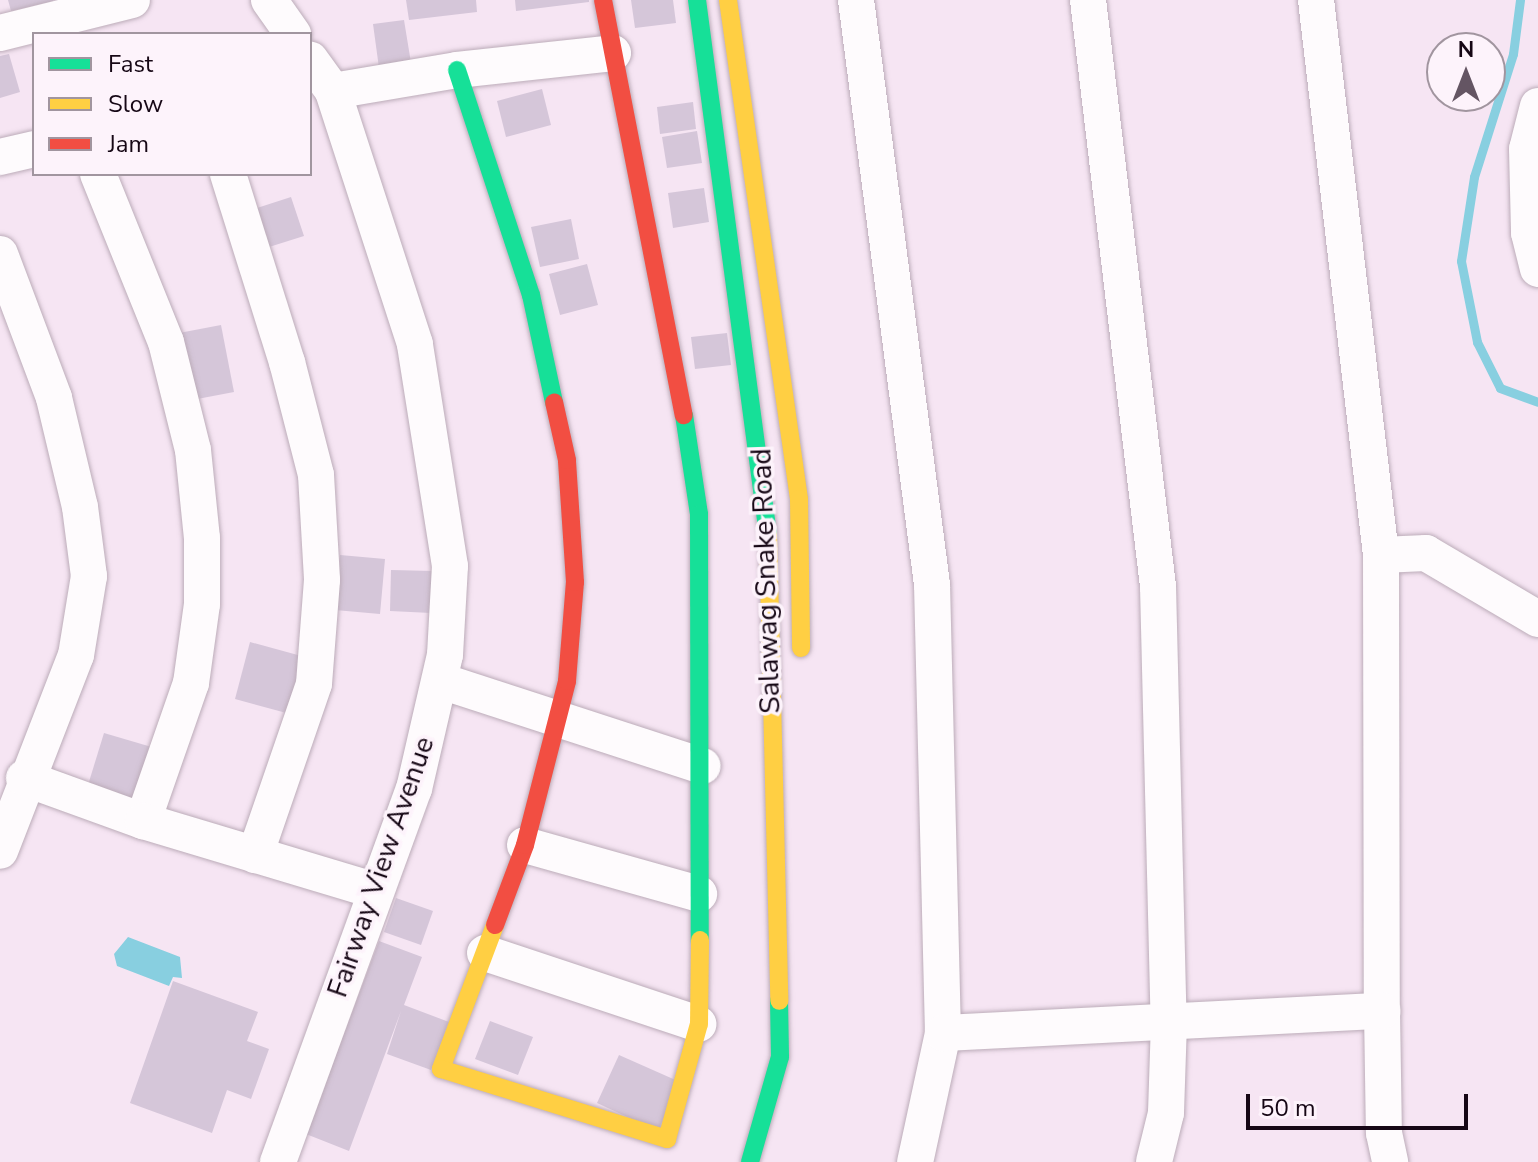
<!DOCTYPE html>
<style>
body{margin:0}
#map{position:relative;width:1538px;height:1162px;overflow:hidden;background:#f6e5f3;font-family:"Nunito Sans",sans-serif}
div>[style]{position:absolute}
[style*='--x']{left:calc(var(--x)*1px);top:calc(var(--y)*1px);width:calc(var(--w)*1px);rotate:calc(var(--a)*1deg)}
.water>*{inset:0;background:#88cfe0}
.stream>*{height:9px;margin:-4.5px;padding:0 4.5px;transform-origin:4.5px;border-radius:4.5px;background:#88cfe0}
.building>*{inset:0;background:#d5c6d9}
.roads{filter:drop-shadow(0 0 2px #bcacb9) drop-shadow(0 0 2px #bcacb9)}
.street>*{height:36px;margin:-18px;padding:0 18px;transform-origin:18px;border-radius:18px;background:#fefbfd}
.fast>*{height:18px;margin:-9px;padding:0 9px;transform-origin:9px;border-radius:9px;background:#16e098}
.slow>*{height:18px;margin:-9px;padding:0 9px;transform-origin:9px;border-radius:9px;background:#ffcf43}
.jam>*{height:18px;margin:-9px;padding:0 9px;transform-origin:9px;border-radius:9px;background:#f24e42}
span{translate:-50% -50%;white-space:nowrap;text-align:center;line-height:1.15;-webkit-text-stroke:7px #fdf3fb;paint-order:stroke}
.street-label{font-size:28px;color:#160715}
.legend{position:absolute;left:32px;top:32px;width:280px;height:144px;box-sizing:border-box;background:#fdf3fb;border:2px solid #a1959f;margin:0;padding:10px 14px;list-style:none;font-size:24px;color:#160715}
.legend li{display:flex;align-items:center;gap:16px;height:40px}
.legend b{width:40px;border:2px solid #a1959f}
.north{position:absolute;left:1426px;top:32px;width:80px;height:80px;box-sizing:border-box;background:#fdf3fb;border:2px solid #a1959f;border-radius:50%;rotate:0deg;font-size:22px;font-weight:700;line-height:32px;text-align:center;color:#160715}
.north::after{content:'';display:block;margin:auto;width:28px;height:36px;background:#645563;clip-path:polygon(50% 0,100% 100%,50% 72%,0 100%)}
.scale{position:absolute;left:1246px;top:1094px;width:222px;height:36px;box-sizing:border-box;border:4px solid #160715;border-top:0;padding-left:10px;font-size:24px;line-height:28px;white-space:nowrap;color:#160715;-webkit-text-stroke:6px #fdf3fb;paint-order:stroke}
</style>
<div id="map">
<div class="water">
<div style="clip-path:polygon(128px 937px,180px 957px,182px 978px,173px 977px,169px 986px,117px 966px,114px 954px)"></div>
</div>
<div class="stream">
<div style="--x:1520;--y:0;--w:54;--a:97.4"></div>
<div style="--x:1513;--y:54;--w:129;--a:107.6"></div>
<div style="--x:1474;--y:177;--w:85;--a:98.8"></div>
<div style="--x:1461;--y:261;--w:83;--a:78.8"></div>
<div style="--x:1477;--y:342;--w:51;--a:63.4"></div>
<div style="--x:1500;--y:388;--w:40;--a:20.2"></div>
</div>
<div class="building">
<div style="clip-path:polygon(8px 0,53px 0,53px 1px,11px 11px)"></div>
<div style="clip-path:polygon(406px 0,476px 0,477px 12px,409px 20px)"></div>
<div style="clip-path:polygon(515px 0,589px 0,589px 2px,516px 11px)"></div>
<div style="clip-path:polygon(631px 0,673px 0,676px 23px,635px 28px)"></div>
<div style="clip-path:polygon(404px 20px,411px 63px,379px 68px,373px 24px)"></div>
<div style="clip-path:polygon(9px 54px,20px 92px,0 98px,0 56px)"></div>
<div style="clip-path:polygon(542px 89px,551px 125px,506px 137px,497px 101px)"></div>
<div style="clip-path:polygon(693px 102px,696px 129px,660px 134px,657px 107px)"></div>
<div style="clip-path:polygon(697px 131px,702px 163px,667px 168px,662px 137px)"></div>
<div style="clip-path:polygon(704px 188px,709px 222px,673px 228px,668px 193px)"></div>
<div style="clip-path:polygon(291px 197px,304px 236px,269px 247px,257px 208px)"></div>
<div style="clip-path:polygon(571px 219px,579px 259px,540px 267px,531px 227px)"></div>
<div style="clip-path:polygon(587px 264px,598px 305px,560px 315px,549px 274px)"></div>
<div style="clip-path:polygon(221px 325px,234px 392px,192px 400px,179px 333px)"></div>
<div style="clip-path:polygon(727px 333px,731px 365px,695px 369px,691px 337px)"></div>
<div style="clip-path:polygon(340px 555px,385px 559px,380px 614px,335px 610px)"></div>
<div style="clip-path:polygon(391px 570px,433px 571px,431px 613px,390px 611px)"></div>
<div style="clip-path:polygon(250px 642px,305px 657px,290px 714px,235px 699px)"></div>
<div style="clip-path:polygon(104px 733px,155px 748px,139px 801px,88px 785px)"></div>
<div style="clip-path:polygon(396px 898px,433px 911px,421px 945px,384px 932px)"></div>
<div style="clip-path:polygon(379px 941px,422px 957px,404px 1005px,449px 1022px,431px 1070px,387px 1054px,401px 1011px,349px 1151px,306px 1134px)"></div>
<div style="clip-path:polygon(173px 981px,258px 1012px,247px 1041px,269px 1049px,251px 1099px,227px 1090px,212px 1133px,130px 1103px)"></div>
<div style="clip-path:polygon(490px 1021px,533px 1037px,518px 1075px,475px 1059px)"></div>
<div style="clip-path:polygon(619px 1055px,680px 1082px,658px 1131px,597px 1103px)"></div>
</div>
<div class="roads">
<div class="street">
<div style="--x:269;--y:0;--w:42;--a:54.8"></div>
<div style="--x:856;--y:0;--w:589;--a:82.59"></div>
<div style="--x:932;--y:584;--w:449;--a:88.6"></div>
<div style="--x:943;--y:1033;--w:132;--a:102.2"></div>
<div style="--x:1088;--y:0;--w:590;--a:83.19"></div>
<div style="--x:1158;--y:586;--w:436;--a:88.6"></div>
<div style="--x:1169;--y:1022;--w:91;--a:91.9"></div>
<div style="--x:1166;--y:1113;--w:50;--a:103.8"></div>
<div style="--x:1316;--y:0;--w:559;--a:83.32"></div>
<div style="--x:1381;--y:555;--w:456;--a:89.9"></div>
<div style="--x:1382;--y:1011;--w:122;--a:89.1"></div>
<div style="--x:1384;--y:1133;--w:30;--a:78"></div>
<div style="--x:0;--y:33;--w:136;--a:-14"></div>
<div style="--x:333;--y:91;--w:126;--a:-9.6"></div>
<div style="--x:457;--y:70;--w:157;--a:-6.2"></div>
<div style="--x:1538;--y:106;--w:44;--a:104.3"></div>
<div style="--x:1527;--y:149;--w:84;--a:88.6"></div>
<div style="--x:1529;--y:233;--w:37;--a:76"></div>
<div style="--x:0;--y:157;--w:35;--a:-13"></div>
<div style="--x:98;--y:174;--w:181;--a:68"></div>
<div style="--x:166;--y:342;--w:111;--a:76"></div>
<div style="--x:193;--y:450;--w:88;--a:84.2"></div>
<div style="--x:202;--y:538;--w:66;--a:90"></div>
<div style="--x:202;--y:604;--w:80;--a:97.9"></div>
<div style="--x:191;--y:683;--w:146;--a:109.2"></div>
<div style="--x:228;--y:174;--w:197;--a:72.6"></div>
<div style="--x:287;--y:362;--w:117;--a:75.6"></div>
<div style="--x:316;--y:475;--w:105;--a:86.7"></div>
<div style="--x:322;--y:580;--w:104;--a:94.4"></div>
<div style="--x:314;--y:684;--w:181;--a:109"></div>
<div style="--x:0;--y:254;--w:154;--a:69.4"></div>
<div style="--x:54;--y:398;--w:112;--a:76.6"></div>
<div style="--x:80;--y:507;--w:70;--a:82.6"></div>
<div style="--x:89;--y:576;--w:80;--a:99.3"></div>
<div style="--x:76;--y:655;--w:210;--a:111.2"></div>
<div style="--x:1381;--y:555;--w:45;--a:-2.5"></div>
<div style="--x:1426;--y:553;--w:130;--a:30.5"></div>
<div style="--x:441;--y:681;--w:275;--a:18"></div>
<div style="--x:24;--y:778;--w:127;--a:19.9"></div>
<div style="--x:143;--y:821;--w:243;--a:16.7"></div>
<div style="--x:525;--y:845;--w:181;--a:15.7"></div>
<div style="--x:485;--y:953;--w:225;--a:18.4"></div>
<div style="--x:943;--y:1033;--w:440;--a:-2.9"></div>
<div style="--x:278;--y:1162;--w:397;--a:-70"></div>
<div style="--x:414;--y:789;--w:138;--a:-77"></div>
<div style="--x:445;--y:655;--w:89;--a:-86.8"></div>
<div style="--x:450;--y:566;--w:225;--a:-99"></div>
<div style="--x:415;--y:344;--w:266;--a:-108"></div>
<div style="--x:333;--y:91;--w:39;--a:-126"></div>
</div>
<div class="fast">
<div style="--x:697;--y:0;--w:540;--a:82.44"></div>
<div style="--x:457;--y:70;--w:237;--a:71.8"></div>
<div style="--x:531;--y:295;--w:109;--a:77.9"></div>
<div style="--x:684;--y:415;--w:100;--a:81.4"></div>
<div style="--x:699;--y:514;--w:426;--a:89.9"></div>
<div style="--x:750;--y:1162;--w:109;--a:-74.1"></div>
<div style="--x:780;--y:1057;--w:56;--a:-91"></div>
</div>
<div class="slow">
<div style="--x:728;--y:0;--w:504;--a:81.9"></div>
<div style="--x:799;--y:499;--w:149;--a:89.2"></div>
<div style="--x:768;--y:535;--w:466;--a:88.6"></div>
<div style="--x:495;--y:925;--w:154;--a:110.6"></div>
<div style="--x:441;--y:1069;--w:237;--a:17.2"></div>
<div style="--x:667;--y:1139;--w:119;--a:-74.5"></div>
<div style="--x:699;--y:1024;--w:84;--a:-89.3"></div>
</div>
<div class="jam">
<div style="--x:603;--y:0;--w:423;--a:79"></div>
<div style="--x:495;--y:925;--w:85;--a:-69.4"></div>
<div style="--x:525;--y:845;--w:169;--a:-75.6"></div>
<div style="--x:567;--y:681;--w:99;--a:-85.4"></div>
<div style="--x:575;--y:582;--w:122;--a:-93.8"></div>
<div style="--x:567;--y:460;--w:59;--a:-102.6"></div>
</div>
</div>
<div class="street-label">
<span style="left:766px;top:581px;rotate:-92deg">Salawag Snake Road</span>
<span style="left:381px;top:867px;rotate:-71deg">Fairway View Avenue</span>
</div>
<ul class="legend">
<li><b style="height:10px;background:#16e098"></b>Fast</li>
<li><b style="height:10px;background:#ffcf43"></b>Slow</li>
<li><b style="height:10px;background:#f24e42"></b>Jam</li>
</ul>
<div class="north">N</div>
<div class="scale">50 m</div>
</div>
